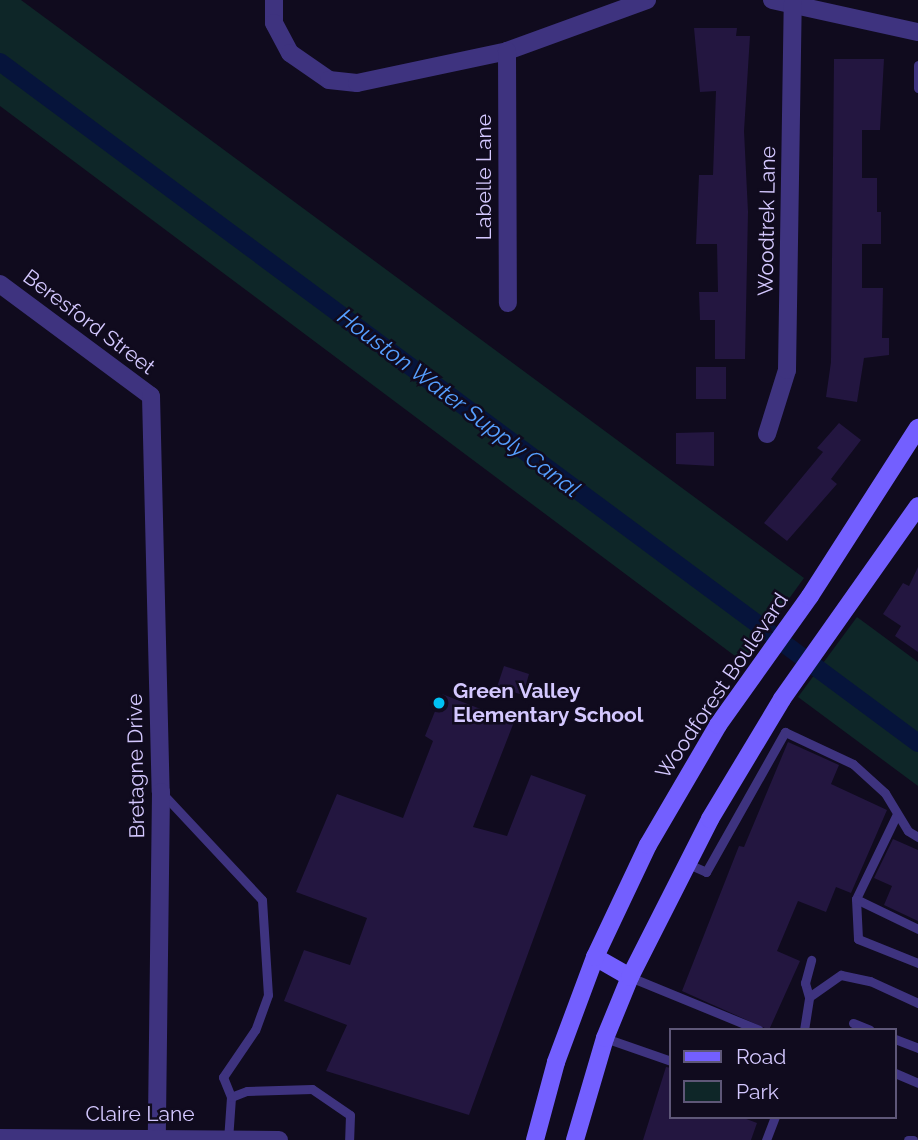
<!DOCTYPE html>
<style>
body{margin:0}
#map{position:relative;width:918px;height:1140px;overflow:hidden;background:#100b1e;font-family:Raleway,sans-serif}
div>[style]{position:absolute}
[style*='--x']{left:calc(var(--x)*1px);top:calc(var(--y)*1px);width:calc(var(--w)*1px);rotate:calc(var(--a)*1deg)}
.green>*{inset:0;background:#0e2628}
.canal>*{height:18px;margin:-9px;padding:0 9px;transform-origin:9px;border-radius:9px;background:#06143b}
.building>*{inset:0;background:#231640}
.service>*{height:9px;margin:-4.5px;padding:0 4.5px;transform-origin:4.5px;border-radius:4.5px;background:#3e337f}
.minor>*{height:18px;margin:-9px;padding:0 9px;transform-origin:9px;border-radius:9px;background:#3e337f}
.secondary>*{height:18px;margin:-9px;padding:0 9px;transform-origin:9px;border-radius:9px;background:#735fff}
.dots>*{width:19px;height:19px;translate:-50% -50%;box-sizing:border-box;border:4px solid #100b1e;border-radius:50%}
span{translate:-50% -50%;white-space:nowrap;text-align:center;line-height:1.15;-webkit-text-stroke:5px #100b1e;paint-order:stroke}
.street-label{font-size:21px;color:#d4c8ff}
.poi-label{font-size:21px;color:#d4c8ff;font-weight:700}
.left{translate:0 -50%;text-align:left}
.water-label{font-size:23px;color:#569fff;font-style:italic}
.legend{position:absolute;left:669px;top:1028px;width:228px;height:91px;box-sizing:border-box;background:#100b1e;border:2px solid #5e5778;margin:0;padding:9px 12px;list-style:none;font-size:21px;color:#d4c8ff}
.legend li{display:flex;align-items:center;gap:14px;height:35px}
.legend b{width:35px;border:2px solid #5e5778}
</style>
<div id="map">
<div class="green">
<div style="clip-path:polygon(0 0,21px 0,804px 578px,743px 662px,0 106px)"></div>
<div style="clip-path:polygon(857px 617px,918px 662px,918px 786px,798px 697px)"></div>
</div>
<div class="canal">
<div style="--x:0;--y:62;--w:1143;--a:36.57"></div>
</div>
<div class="building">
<div style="clip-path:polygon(694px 28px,737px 28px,736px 36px,750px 36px,744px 131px,748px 212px,745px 359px,715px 359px,715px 320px,700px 320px,699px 292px,718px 292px,717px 244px,696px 244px,699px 175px,713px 175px,716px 91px,700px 92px)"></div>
<div style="clip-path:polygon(834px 59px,884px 59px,880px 130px,862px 130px,862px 178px,877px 178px,877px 212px,881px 212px,881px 244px,862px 244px,862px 288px,883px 288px,882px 338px,889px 338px,889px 355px,864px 358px,857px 402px,826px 397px,831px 362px)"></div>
<div style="clip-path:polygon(696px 367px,726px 367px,726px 399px,696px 399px)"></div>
<div style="clip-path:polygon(839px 423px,861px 440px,831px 479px,837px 484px,787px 541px,764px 523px,823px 452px,817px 448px)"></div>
<div style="clip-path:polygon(714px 432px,714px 466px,676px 464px,676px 433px)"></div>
<div style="clip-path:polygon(918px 567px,918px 652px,895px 636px,901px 626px,883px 614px,903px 583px,909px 586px)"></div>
<div style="clip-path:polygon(504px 666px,529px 674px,523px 695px,497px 687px)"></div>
<div style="clip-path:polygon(442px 694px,514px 722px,473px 827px,507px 836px,531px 775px,586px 795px,469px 1115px,326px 1071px,347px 1025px,284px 1001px,304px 950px,350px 965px,367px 918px,296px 892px,337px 794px,403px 818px,433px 741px,425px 736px)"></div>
<div style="clip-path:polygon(788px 742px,839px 765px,831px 784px,887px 810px,851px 893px,836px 887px,826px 912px,798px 901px,777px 951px,800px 961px,769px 1030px,682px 991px,739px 846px,744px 847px)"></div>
<div style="clip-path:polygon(893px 839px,918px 850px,918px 921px,884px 905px,892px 886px,874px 878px)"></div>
<div style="clip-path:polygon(666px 1067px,671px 1068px,671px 1117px,741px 1117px,757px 1123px,751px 1140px,643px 1140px)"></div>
</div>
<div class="service">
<div style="--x:918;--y:65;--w:23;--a:90"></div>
<div style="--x:162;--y:793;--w:146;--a:46.9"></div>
<div style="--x:262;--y:900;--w:95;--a:86.4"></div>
<div style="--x:268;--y:995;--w:37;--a:110"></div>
<div style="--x:255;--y:1030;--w:57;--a:124.2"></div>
<div style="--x:223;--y:1077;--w:22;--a:68"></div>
<div style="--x:897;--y:814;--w:94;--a:115.8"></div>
<div style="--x:856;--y:899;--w:40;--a:87.1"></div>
<div style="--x:858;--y:939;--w:65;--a:21.8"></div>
<div style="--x:686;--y:863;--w:22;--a:24"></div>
<div style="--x:706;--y:872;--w:161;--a:-60.6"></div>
<div style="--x:785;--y:732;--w:75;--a:25.2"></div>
<div style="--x:853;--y:764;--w:43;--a:42.2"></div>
<div style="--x:885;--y:793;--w:44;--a:58.8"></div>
<div style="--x:908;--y:831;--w:12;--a:31"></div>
<div style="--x:856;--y:899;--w:69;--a:25.8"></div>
<div style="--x:630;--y:977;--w:139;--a:22.3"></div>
<div style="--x:809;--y:997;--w:15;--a:-106"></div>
<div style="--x:805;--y:983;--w:24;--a:-75"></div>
<div style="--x:853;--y:1023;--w:18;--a:22"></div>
<div style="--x:804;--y:1030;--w:33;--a:-81"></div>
<div style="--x:809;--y:997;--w:39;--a:-35"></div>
<div style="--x:841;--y:975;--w:30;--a:12"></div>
<div style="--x:870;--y:981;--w:53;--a:24.6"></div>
<div style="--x:605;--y:1038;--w:70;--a:19.2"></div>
<div style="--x:895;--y:1039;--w:25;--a:21"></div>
<div style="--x:895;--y:1073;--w:25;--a:23"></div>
<div style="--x:228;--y:1140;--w:43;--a:-86"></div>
<div style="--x:231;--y:1097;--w:17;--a:-21"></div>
<div style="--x:247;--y:1091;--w:65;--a:-1.8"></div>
<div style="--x:312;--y:1089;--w:46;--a:34.4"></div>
<div style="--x:350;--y:1115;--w:25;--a:92"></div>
<div style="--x:766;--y:1140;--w:25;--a:-69"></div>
<div style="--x:908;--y:1140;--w:5;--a:0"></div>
</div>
<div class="minor">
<div style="--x:274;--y:0;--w:23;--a:90"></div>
<div style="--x:274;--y:23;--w:34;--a:62"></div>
<div style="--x:290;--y:53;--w:47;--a:34.7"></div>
<div style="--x:329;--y:80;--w:28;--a:6"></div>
<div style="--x:357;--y:83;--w:153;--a:-12"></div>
<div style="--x:507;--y:51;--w:149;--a:-20"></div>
<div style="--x:772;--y:0;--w:149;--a:12.4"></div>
<div style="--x:507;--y:51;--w:252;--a:89.8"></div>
<div style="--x:0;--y:284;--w:188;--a:36.6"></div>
<div style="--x:151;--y:396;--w:396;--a:88.6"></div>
<div style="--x:161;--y:792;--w:344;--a:90.7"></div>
<div style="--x:767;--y:434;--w:67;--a:-72.6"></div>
<div style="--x:787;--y:370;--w:366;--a:-89.1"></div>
<div style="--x:0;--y:1138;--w:279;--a:0.4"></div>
</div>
<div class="secondary">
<div style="--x:595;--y:957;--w:40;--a:29.7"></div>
<div style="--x:535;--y:1140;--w:81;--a:-74.9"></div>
<div style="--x:556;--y:1062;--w:112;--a:-69.6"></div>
<div style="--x:595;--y:957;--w:124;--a:-64.7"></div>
<div style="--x:648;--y:845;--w:139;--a:-59.7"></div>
<div style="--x:718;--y:725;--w:158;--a:-54.5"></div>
<div style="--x:810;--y:596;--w:200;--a:-57.3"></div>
<div style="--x:575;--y:1140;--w:106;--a:-73.6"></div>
<div style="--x:605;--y:1038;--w:66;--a:-67.7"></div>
<div style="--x:630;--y:977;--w:177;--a:-63.1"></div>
<div style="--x:710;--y:819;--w:140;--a:-59"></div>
<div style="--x:782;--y:699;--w:236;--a:-54.8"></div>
</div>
<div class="dots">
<div style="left:439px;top:703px;background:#00c1f3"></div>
</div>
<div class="street-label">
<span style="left:484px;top:177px;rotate:-90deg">Labelle Lane</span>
<span style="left:767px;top:221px;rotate:-89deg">Woodtrek Lane</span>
<span style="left:89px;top:322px;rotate:37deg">Beresford Street</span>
<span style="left:722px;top:686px;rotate:-56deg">Woodforest Boulevard</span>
<span style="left:136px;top:766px;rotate:-91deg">Bretagne Drive</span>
<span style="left:140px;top:1114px">Claire Lane</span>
</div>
<div class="poi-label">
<span class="left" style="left:453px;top:703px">Green Valley<br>Elementary School</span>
</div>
<div class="water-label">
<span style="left:459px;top:403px;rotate:37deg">Houston Water Supply Canal</span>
</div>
<ul class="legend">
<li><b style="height:9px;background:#735fff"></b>Road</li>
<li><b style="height:19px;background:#0e2628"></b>Park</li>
</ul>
</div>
